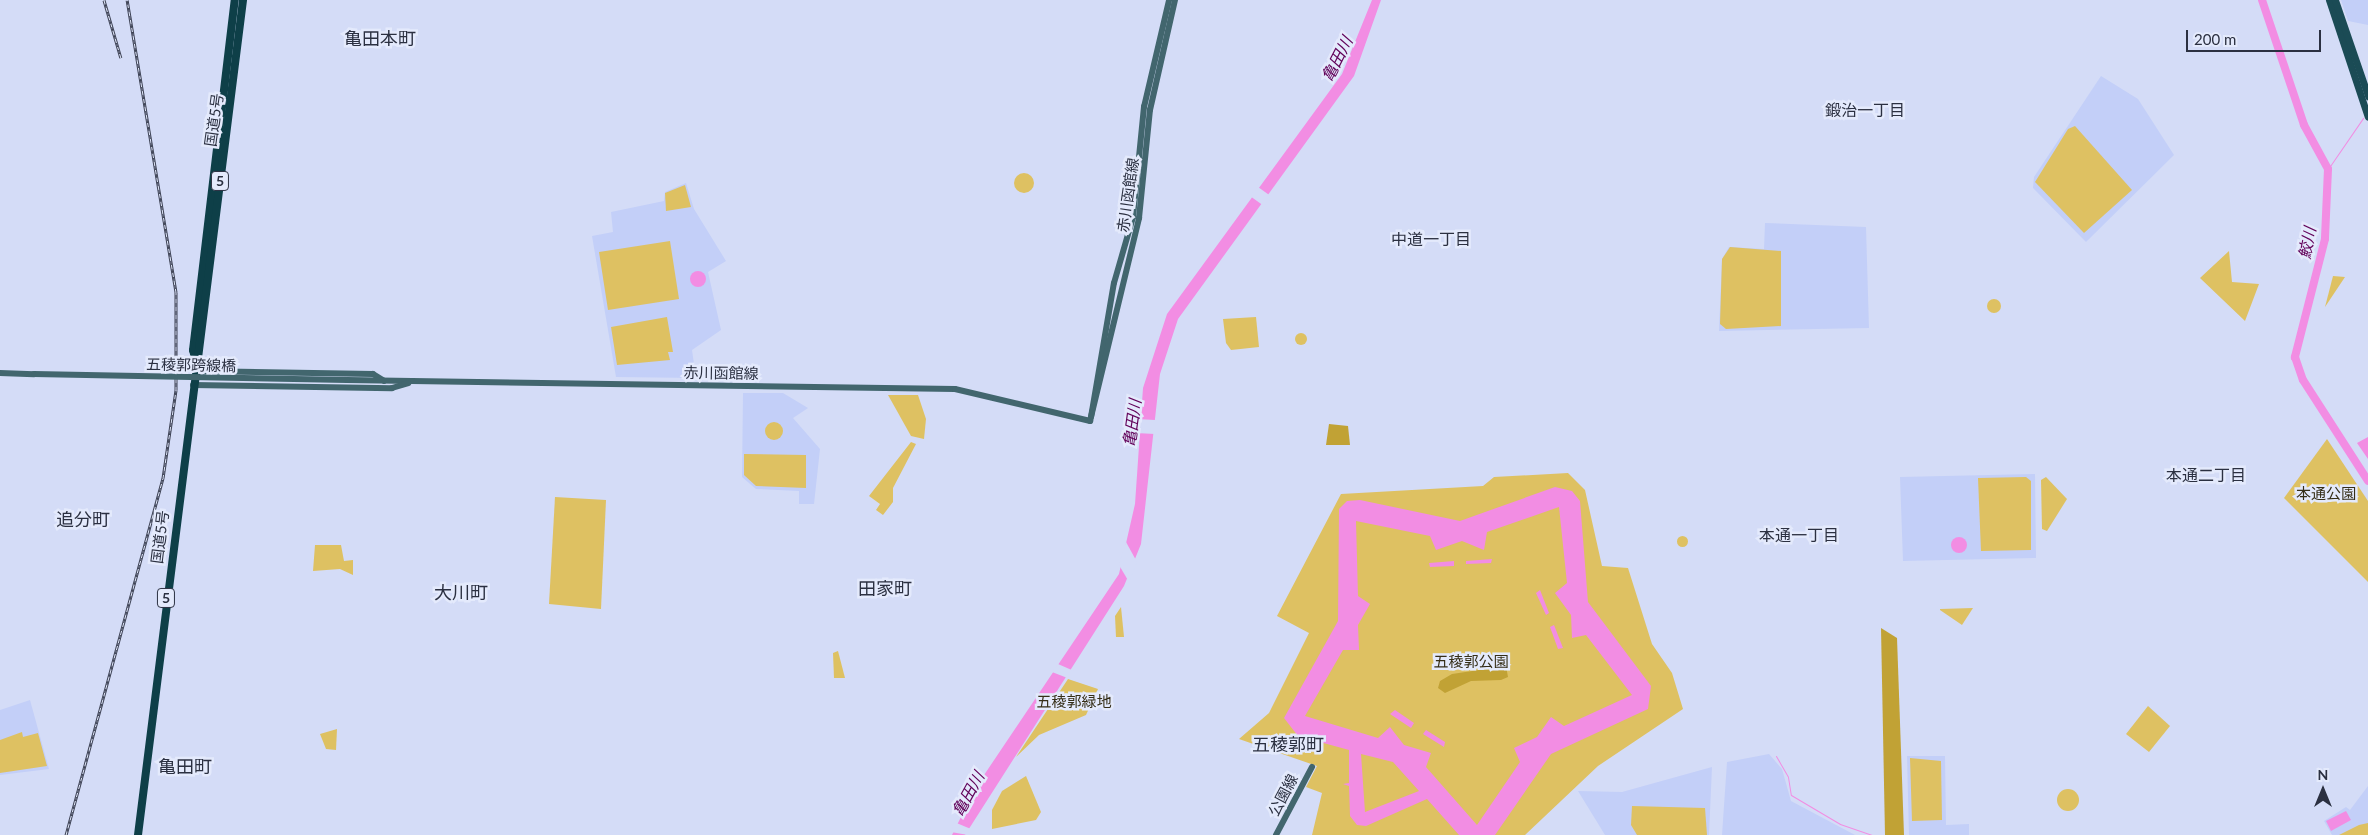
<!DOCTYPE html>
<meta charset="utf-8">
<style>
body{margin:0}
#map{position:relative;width:2368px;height:835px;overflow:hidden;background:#d4dcf7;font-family:Lato,"Noto Sans JP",sans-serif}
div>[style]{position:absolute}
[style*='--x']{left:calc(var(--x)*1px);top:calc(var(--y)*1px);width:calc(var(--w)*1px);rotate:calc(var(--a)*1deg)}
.built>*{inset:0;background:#c3cff8}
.green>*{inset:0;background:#dec162}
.round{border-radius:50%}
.forest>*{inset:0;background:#c1a235}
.water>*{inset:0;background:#f28de3}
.pier>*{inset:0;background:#d4dcf7}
.stream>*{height:1px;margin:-0.5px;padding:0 0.5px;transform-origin:0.5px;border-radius:0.5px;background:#f28de3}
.river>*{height:8px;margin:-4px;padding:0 4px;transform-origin:4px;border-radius:4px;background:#f28de3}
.secondary>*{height:6px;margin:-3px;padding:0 3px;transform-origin:3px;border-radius:3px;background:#42666e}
.primary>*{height:7px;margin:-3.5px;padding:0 3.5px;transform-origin:3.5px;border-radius:3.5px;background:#1b4b55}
.trunk>*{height:8px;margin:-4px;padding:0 4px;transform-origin:4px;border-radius:4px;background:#0e3f48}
.rail>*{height:3px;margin-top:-1.5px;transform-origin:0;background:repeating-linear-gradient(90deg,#e4eafc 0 4px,#3c4153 0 8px);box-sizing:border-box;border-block:1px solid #3c4153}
.secondary-bridge>*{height:6px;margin:-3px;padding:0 3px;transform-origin:3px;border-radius:3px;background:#42666e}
span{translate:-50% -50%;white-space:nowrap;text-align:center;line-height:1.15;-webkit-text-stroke:5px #e4eafc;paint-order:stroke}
.shield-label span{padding:1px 4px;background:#e4eafc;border:1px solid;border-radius:4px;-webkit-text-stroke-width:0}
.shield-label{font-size:14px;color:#2b3041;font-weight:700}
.street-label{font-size:15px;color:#2b3041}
.park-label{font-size:15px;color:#352e17}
.water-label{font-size:16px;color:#610159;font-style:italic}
.neighbourhood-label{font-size:16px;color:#2b3041}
.quarter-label{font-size:18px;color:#2b3041}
.north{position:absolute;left:2298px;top:765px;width:50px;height:50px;-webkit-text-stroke:4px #e4eafc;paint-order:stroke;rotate:0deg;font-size:14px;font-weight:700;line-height:20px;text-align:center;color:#2b3041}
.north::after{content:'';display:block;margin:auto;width:18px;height:22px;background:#2b3041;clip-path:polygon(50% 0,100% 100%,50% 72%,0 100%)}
.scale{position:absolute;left:2186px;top:30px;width:135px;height:22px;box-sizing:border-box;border:2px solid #2b3041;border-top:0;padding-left:6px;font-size:15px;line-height:18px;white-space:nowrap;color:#2b3041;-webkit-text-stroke:4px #e4eafc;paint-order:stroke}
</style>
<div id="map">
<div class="built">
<div style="clip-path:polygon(2341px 0,2368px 0,2368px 25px,2348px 21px)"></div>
<div style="clip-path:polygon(2101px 76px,2138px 99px,2174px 155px,2086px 242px,2033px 188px,2034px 177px)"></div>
<div style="clip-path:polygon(686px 183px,694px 209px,726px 261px,708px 272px,721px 330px,692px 350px,696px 378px,616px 377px,592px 236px,613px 232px,611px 212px,664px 201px,665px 192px)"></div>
<div style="clip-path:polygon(1765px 223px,1866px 227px,1869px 328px,1719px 331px,1722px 259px,1729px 247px,1764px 249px)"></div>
<div style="clip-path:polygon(743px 393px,783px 393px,808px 408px,793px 418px,820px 449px,814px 504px,799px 504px,799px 491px,756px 489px,742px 477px)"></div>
<div style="clip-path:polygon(2035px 474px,2036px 558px,1903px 561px,1900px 477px)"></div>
<div style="clip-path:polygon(30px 700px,49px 769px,0 775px,0 710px)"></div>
<div style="clip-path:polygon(1769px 754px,1782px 769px,1791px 801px,1855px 835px,1722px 835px,1727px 762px)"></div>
<div style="clip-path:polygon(1907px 756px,1945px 756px,1946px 825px,1969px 824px,1969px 835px,1909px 835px)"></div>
<div style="clip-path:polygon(1712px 767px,1709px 835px,1605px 835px,1578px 791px,1622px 792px)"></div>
<div style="clip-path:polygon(2368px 786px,2368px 835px,2332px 835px,2324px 821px,2346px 807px,2350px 810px)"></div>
</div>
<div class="green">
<div style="clip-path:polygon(2075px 126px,2132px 190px,2084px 233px,2035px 182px,2068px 129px)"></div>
<div class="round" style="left:1014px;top:173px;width:20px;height:20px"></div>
<div style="clip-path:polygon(685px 185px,691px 207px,666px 211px,665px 193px)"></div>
<div style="clip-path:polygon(670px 241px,679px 299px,608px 310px,599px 252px)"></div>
<div style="clip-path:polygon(1730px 247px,1781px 251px,1781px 326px,1726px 329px,1720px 324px,1722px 259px)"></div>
<div style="clip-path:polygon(2229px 251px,2232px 282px,2259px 284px,2245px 321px,2200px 278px)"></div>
<div style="clip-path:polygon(2333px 276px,2345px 277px,2325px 307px)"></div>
<div class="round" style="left:1987px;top:299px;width:14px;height:14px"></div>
<div style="clip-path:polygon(667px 317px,673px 352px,668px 352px,670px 360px,617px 365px,611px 327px)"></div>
<div style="clip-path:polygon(1256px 317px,1259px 347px,1231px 350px,1226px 343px,1223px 319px)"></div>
<div class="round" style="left:1295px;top:333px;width:12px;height:12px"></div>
<div style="clip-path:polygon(888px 395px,918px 395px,926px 419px,924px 439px,911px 436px)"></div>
<div class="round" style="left:765px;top:422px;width:18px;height:18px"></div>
<div style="clip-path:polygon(2327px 439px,2368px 501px,2368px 582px,2284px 498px)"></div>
<div style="clip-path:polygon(911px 442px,916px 444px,893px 488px,893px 502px,883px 515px,876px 510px,880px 504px,869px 496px)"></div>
<div style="clip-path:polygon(744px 454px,806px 455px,806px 488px,756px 486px,744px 475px)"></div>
<div style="clip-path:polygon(1568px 473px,1585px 490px,1602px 566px,1628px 568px,1652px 644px,1672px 673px,1683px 709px,1598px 766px,1525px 835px,1312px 835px,1322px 793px,1306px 787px,1317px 766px,1239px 739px,1269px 713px,1309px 633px,1277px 616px,1341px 494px,1483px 486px,1494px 477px)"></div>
<div style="clip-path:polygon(2026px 477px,2031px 481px,2031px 550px,1981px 551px,1978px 478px)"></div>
<div style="clip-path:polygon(2046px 477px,2067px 499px,2047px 531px,2042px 529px,2041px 480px)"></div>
<div style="clip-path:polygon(555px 497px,606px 500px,601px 609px,549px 604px)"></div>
<div class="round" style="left:1676.5px;top:535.5px;width:11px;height:11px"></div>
<div style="clip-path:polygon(315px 545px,341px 545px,344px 561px,353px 560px,353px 575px,340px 569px,313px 571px)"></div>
<div style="clip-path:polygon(1121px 607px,1124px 637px,1116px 637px,1115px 616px)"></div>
<div style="clip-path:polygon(1973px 608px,1962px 625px,1940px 610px,1940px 609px)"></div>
<div style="clip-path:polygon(838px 651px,845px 678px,834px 678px,833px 653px)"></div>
<div style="clip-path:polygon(1068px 679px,1098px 689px,1086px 715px,1039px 735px,1016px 757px)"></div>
<div style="clip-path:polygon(2148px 706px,2170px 726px,2149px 752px,2126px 734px)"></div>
<div style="clip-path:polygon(337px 729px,336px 750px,326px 749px,320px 734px)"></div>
<div style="clip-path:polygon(22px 732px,23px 737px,38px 733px,47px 766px,0 773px,0 740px)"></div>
<div style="clip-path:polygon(1910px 758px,1941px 761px,1942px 820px,1912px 821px)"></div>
<div style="clip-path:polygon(1026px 776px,1041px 812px,1036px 820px,992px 829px,992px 810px,1002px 791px)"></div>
<div class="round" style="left:2057px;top:789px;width:22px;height:22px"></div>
<div style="clip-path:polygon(1632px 806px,1705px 808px,1707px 835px,1637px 835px,1631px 825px)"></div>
<div style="clip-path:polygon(2368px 823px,2368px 835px,2339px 835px,2359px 825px)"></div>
</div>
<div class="forest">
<div style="clip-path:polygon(1329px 424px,1348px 426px,1350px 445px,1326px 445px)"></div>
<div style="clip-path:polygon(1881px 628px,1897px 638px,1904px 835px,1885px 835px)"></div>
<div style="clip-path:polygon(1506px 666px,1508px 677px,1501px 680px,1471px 681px,1445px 693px,1438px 688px,1440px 681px,1452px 674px)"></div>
</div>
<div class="water">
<div style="clip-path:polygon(1372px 0,1381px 0,1354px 76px,1178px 319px,1160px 374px,1141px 544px,1124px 586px,965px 835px,952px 835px,976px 787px,1119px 574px,1135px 504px,1143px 388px,1167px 314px,1342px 74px)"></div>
<div class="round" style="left:690px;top:271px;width:16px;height:16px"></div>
<div style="clip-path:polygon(2368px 437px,2368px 459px,2357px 443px)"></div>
<div style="clip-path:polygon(evenodd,1555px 487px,1572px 491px,1580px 501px,1588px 602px,1651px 686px,1648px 709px,1551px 754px,1495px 835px,1459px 835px,1427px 799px,1366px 826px,1357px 825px,1350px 816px,1349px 786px,1343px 784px,1349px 783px,1349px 750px,1298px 736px,1284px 718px,1338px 621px,1339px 509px,1347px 501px,1360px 500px,1460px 521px,1555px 487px,1559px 507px,1567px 583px,1555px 593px,1571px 615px,1572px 638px,1586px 635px,1632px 695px,1564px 726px,1551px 717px,1537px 737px,1514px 748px,1520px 762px,1477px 825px,1426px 767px,1431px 753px,1404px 745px,1390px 727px,1378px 738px,1305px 716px,1343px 650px,1359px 650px,1358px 625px,1370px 604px,1358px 596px,1356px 521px,1430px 536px,1436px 550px,1462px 541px,1484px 550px,1487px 532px,1559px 507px,1555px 487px,1361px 754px,1393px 762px,1419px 791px,1365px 812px,1361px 754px)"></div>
<div class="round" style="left:1951px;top:537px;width:16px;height:16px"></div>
<div style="clip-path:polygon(1492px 559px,1491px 563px,1466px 564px,1466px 561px)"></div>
<div style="clip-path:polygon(1454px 561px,1454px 566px,1430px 567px,1429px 563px)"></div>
<div style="clip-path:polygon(1540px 590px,1549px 613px,1546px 615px,1536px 593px)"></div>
<div style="clip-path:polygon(1554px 625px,1563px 648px,1558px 649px,1550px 627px)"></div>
<div style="clip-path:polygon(1395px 710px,1414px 723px,1411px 728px,1390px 714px)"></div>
<div style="clip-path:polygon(1426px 730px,1445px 742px,1444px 747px,1423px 734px)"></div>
<div style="clip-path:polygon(2346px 811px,2351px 820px,2331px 831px,2326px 821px)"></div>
</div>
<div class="pier">
<div style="clip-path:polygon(1258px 187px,1272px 197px,1264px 206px,1250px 196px)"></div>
<div style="clip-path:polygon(1137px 419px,1155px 420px,1155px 434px,1136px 433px)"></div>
<div style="clip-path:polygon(1126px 542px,1137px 562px,1129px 582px,1119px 565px)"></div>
<div style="clip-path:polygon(1058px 664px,1074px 671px,1070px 679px,1052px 672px)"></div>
<div style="clip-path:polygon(954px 822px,971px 829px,968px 835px,951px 832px)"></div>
</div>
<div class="stream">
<div style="--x:2328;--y:169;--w:62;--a:-55.5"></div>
<div style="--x:1776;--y:756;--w:24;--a:60"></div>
<div style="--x:1788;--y:777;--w:18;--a:81"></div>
<div style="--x:1791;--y:795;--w:57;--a:30.6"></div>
<div style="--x:1840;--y:824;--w:34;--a:19"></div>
<div style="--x:2086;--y:835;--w:5;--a:0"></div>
</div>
<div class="river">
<div style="--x:2262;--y:0;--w:132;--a:71.4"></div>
<div style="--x:2304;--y:125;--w:50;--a:61.4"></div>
<div style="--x:2328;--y:169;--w:70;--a:92.5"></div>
<div style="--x:2325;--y:239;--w:122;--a:104.3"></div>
<div style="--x:2295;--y:357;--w:24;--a:71"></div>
<div style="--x:2303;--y:380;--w:120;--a:57.2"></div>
</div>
<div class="secondary">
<div style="--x:195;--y:371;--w:178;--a:1"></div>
<div style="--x:373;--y:374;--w:13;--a:32"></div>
<div style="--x:0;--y:373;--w:34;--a:2"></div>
<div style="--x:347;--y:380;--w:608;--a:0.85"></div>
<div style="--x:955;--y:389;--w:139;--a:13.3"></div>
<div style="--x:193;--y:385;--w:199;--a:0.9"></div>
<div style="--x:392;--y:388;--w:17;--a:-17"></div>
<div style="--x:1091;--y:417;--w:136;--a:-80.3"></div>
<div style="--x:1114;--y:283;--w:69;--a:-73.9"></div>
<div style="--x:1133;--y:217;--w:111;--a:-84.3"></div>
<div style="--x:1144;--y:107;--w:110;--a:-76.8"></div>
<div style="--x:1090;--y:421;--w:209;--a:-76.4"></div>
<div style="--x:1139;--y:218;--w:109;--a:-84.2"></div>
<div style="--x:1150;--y:110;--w:113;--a:-77.2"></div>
<div style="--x:1276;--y:835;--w:77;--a:-62.1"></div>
</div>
<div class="primary">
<div style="--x:2329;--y:0;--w:123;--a:71.6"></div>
<div style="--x:2335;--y:0;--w:102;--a:71"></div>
</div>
<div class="trunk">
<div style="--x:196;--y:362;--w:12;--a:-104"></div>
<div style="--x:193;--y:350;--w:353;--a:-83.2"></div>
<div style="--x:138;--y:835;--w:842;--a:-82.83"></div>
</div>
<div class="rail">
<div style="--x:104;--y:0;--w:60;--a:73.7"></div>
<div style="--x:66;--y:835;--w:370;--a:-74.8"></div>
<div style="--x:163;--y:478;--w:89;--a:-81.6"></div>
<div style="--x:176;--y:390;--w:98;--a:-90"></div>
<div style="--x:176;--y:292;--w:296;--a:-99.5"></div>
</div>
<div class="secondary-bridge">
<div style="--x:34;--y:374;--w:313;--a:1.1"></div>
</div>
<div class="shield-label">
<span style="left:220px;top:181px">5</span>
<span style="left:166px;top:598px">5</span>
</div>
<div class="street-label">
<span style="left:214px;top:120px;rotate:-82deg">国道5号</span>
<span style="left:1128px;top:195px;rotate:-82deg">赤川函館線</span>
<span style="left:191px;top:365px;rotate:1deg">五稜郭跨線橋</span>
<span style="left:721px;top:373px;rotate:1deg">赤川函館線</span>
<span style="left:160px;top:537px;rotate:-83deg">国道5号</span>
<span style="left:1283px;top:795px;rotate:-62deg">公園線</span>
</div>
<div class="park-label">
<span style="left:2326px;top:494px">本通公園</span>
<span style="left:1471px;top:662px">五稜郭公園</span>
<span style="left:1074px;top:702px">五稜郭緑地</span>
</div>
<div class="water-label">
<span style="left:1337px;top:59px;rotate:-63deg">亀田川</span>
<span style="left:2307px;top:243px;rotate:-79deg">鮫川</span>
<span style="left:1132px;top:423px;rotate:-82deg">亀田川</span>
<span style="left:968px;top:794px;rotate:-61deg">亀田川</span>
</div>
<div class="neighbourhood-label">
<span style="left:1865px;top:110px">鍛治一丁目</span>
<span style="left:1431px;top:239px">中道一丁目</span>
<span style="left:2206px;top:475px">本通二丁目</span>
<span style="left:1799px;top:535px">本通一丁目</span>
</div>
<div class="quarter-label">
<span style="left:380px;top:38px">亀田本町</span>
<span style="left:83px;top:519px">追分町</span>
<span style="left:885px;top:588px">田家町</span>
<span style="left:461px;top:592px">大川町</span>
<span style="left:1288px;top:744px">五稜郭町</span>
<span style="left:185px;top:766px">亀田町</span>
</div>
<div class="north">N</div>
<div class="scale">200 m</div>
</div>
